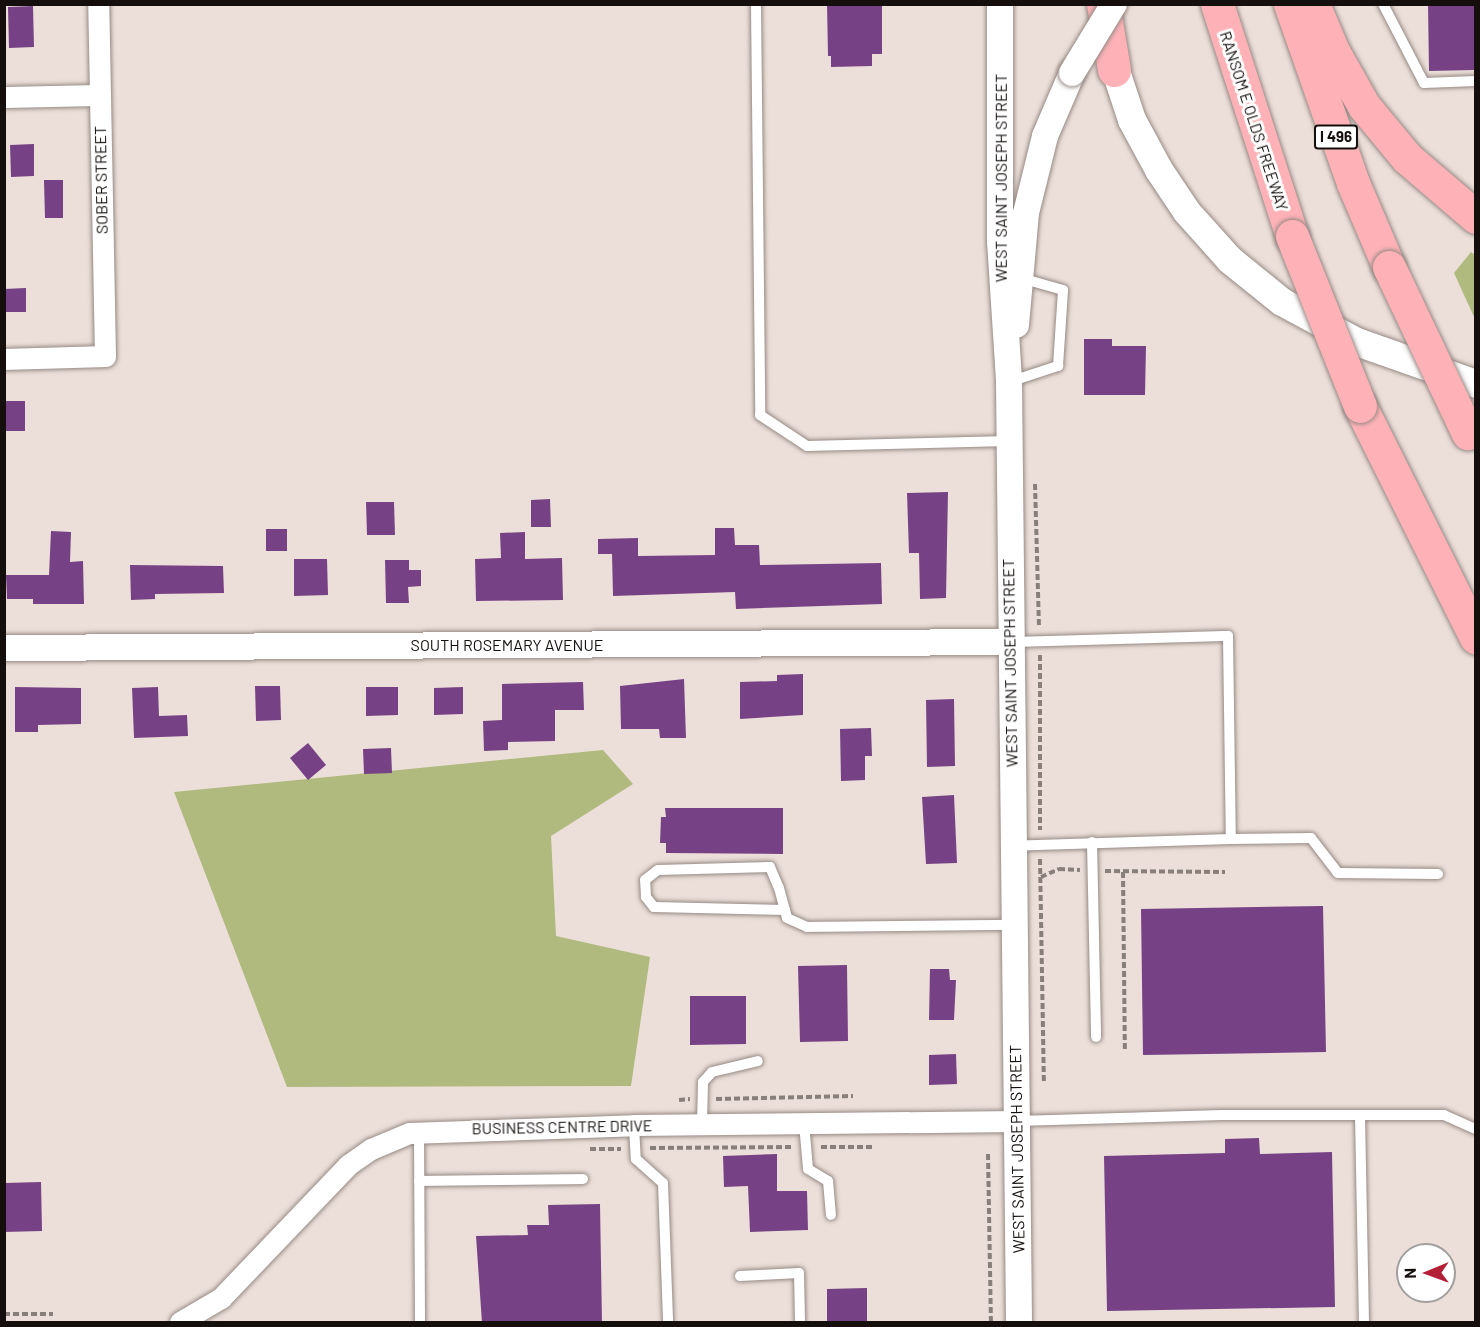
<!DOCTYPE html>
<style>
body{margin:0}
#map{position:relative;width:1480px;height:1327px;overflow:hidden;background:#ecdfd9;font-family:Barlow,sans-serif}
div>[style]{position:absolute}
[style*='--x']{left:calc(var(--x)*1px);top:calc(var(--y)*1px);width:calc(var(--w)*1px);rotate:calc(var(--a)*1deg)}
.green>*{inset:0;background:#b0b97e}
.building>*{inset:0;background:#774285}
.path>*{height:4px;margin-top:-2px;transform-origin:0;background:repeating-linear-gradient(90deg,#887f7b 0 6px,transparent 0 9px)}
.roads{filter:drop-shadow(0 0 2px #968a85) drop-shadow(0 0 2px #968a85)}
.service>*{height:10px;margin:-5px;padding:0 5px;transform-origin:5px;border-radius:5px;background:#fff}
.minor>*{height:21px;margin:-10.5px;padding:0 10.5px;transform-origin:10.5px;border-radius:10.5px;background:#fff}
.tertiary>*{height:26px;margin:-13px;padding:0 13px;transform-origin:13px;border-radius:13px;background:#fff}
.secondary>*{height:28px;margin:-14px;padding:0 14px;transform-origin:14px;border-radius:14px;background:#fff}
.motorway>*{height:33px;margin:-16.5px;padding:0 16.5px;transform-origin:16.5px;border-radius:16.5px;background:#feb2b7}
.bridges{filter:drop-shadow(0 0 2px #968a85) drop-shadow(0 0 2px #968a85)}
.tertiary-bridge>*{height:26px;margin:-13px;padding:0 13px;transform-origin:13px;border-radius:13px;background:#fff}
.motorway-bridge>*{height:33px;margin:-16.5px;padding:0 16.5px;transform-origin:16.5px;border-radius:16.5px;background:#feb2b7}
span{translate:-50% -50%;white-space:nowrap;text-align:center;line-height:1.15;-webkit-text-stroke:6px #fff;paint-order:stroke}
.shield-label span{padding:2px 4px;background:#fff;border:2px solid;border-radius:4px;-webkit-text-stroke-width:0}
.shield-label{font-size:15px;color:#140f0d;font-weight:700}
.street-label{font-size:16px;color:#140f0d}
.frame{position:absolute;inset:0;border:6px solid #140f0d;pointer-events:none}
.north{position:absolute;left:1396px;top:1243px;width:60px;height:60px;box-sizing:border-box;background:#fff;border:2px solid #a19f9e;border-radius:50%;rotate:269deg;font-size:16px;font-weight:700;line-height:24px;text-align:center;color:#140f0d}
.north::after{content:'';display:block;margin:auto;width:21px;height:27px;background:#b21f36;clip-path:polygon(50% 0,100% 100%,50% 72%,0 100%)}
</style>
<div id="map">
<div class="green">
<div style="clip-path:polygon(1471px 252px,1475px 255px,1475px 319px,1454px 273px)"></div>
<div style="clip-path:polygon(603px 750px,633px 784px,551px 836px,556px 936px,650px 957px,631px 1086px,287px 1087px,174px 792px)"></div>
</div>
<div class="building">
<div style="clip-path:polygon(827px 4px,882px 4px,882px 54px,872px 54px,872px 66px,831px 67px,831px 56px,828px 56px)"></div>
<div style="clip-path:polygon(1428px 4px,1476px 4px,1476px 70px,1429px 71px)"></div>
<div style="clip-path:polygon(33px 6px,34px 47px,9px 48px,8px 7px)"></div>
<div style="clip-path:polygon(34px 144px,34px 176px,11px 177px,10px 145px)"></div>
<div style="clip-path:polygon(44px 180px,63px 180px,63px 218px,45px 218px)"></div>
<div style="clip-path:polygon(26px 288px,26px 312px,4px 312px,4px 289px)"></div>
<div style="clip-path:polygon(1084px 339px,1112px 339px,1112px 346px,1146px 346px,1145px 395px,1084px 395px)"></div>
<div style="clip-path:polygon(4px 401px,25px 401px,25px 431px,4px 431px)"></div>
<div style="clip-path:polygon(948px 492px,946px 598px,920px 599px,919px 553px,909px 553px,907px 493px)"></div>
<div style="clip-path:polygon(550px 499px,551px 527px,531px 527px,531px 500px)"></div>
<div style="clip-path:polygon(366px 502px,394px 502px,395px 535px,367px 535px)"></div>
<div style="clip-path:polygon(715px 528px,734px 528px,735px 545px,759px 545px,760px 565px,881px 563px,882px 604px,736px 609px,735px 592px,613px 596px,612px 554px,598px 554px,598px 539px,638px 538px,638px 556px,715px 555px)"></div>
<div style="clip-path:polygon(266px 529px,287px 529px,287px 551px,266px 551px)"></div>
<div style="clip-path:polygon(51px 531px,71px 532px,70px 562px,83px 561px,84px 604px,33px 604px,33px 599px,7px 599px,6px 575px,49px 575px)"></div>
<div style="clip-path:polygon(525px 532px,525px 559px,562px 558px,563px 600px,476px 601px,475px 559px,501px 558px,500px 533px)"></div>
<div style="clip-path:polygon(294px 559px,327px 559px,328px 595px,294px 596px)"></div>
<div style="clip-path:polygon(385px 560px,409px 560px,409px 570px,421px 570px,421px 586px,408px 587px,409px 603px,386px 603px)"></div>
<div style="clip-path:polygon(130px 565px,223px 566px,224px 593px,155px 594px,155px 599px,131px 600px)"></div>
<div style="clip-path:polygon(803px 674px,803px 715px,740px 719px,740px 682px,777px 681px,777px 675px)"></div>
<div style="clip-path:polygon(684px 679px,686px 738px,660px 738px,659px 729px,621px 729px,620px 686px)"></div>
<div style="clip-path:polygon(583px 682px,584px 710px,555px 710px,555px 741px,508px 742px,508px 750px,484px 751px,483px 721px,502px 720px,502px 684px)"></div>
<div style="clip-path:polygon(255px 686px,280px 686px,281px 720px,256px 721px)"></div>
<div style="clip-path:polygon(15px 687px,81px 688px,81px 724px,38px 725px,38px 732px,15px 732px)"></div>
<div style="clip-path:polygon(158px 687px,159px 716px,187px 715px,188px 736px,134px 738px,132px 688px)"></div>
<div style="clip-path:polygon(366px 687px,398px 687px,398px 715px,366px 716px)"></div>
<div style="clip-path:polygon(463px 687px,463px 714px,434px 715px,434px 688px)"></div>
<div style="clip-path:polygon(954px 699px,955px 766px,927px 767px,926px 700px)"></div>
<div style="clip-path:polygon(871px 728px,872px 756px,865px 756px,865px 780px,841px 781px,840px 729px)"></div>
<div style="clip-path:polygon(308px 743px,326px 765px,308px 780px,290px 758px)"></div>
<div style="clip-path:polygon(391px 748px,392px 773px,364px 774px,363px 749px)"></div>
<div style="clip-path:polygon(954px 795px,957px 863px,926px 864px,922px 797px)"></div>
<div style="clip-path:polygon(665px 808px,783px 808px,783px 854px,666px 853px,666px 843px,660px 843px,661px 817px,666px 817px)"></div>
<div style="clip-path:polygon(1323px 906px,1326px 1052px,1143px 1055px,1141px 909px)"></div>
<div style="clip-path:polygon(847px 965px,848px 1041px,800px 1042px,798px 966px)"></div>
<div style="clip-path:polygon(930px 969px,949px 969px,950px 980px,956px 980px,954px 1020px,929px 1020px)"></div>
<div style="clip-path:polygon(690px 996px,746px 996px,746px 1044px,690px 1045px)"></div>
<div style="clip-path:polygon(956px 1054px,957px 1084px,929px 1085px,929px 1055px)"></div>
<div style="clip-path:polygon(1259px 1138px,1260px 1154px,1332px 1152px,1335px 1307px,1107px 1311px,1104px 1156px,1225px 1153px,1225px 1139px)"></div>
<div style="clip-path:polygon(777px 1154px,777px 1191px,807px 1191px,808px 1230px,750px 1232px,748px 1186px,724px 1187px,723px 1156px)"></div>
<div style="clip-path:polygon(41px 1182px,42px 1231px,4px 1232px,4px 1183px)"></div>
<div style="clip-path:polygon(600px 1204px,602px 1323px,482px 1323px,476px 1236px,528px 1235px,527px 1225px,549px 1225px,548px 1205px)"></div>
<div style="clip-path:polygon(867px 1288px,867px 1323px,827px 1323px,827px 1289px)"></div>
</div>
<div class="path">
<div style="--x:1035;--y:484;--w:142;--a:88.4"></div>
<div style="--x:1040;--y:655;--w:175;--a:90"></div>
<div style="--x:1040;--y:859;--w:224;--a:89"></div>
<div style="--x:1105;--y:871;--w:120;--a:0.5"></div>
<div style="--x:1123;--y:872;--w:180;--a:89.4"></div>
<div style="--x:1041;--y:877;--w:20;--a:-24"></div>
<div style="--x:1059;--y:869;--w:21;--a:3"></div>
<div style="--x:716;--y:1099;--w:137;--a:-1.3"></div>
<div style="--x:679;--y:1100;--w:11;--a:-5"></div>
<div style="--x:821;--y:1147;--w:53;--a:0"></div>
<div style="--x:650;--y:1148;--w:142;--a:-0.4"></div>
<div style="--x:590;--y:1149;--w:31;--a:0"></div>
<div style="--x:988;--y:1154;--w:168;--a:89"></div>
<div style="--x:4;--y:1314;--w:49;--a:0"></div>
</div>
<div class="roads">
<div class="service">
<div style="--x:756;--y:4;--w:411;--a:89.4"></div>
<div style="--x:760;--y:415;--w:56;--a:33.4"></div>
<div style="--x:807;--y:446;--w:202;--a:-1.4"></div>
<div style="--x:1383;--y:4;--w:89;--a:62.6"></div>
<div style="--x:1424;--y:83;--w:52;--a:-2.2"></div>
<div style="--x:1009;--y:382;--w:52;--a:-18.1"></div>
<div style="--x:1058;--y:366;--w:76;--a:-86.2"></div>
<div style="--x:1063;--y:290;--w:44;--a:-164.1"></div>
<div style="--x:1010;--y:642;--w:218;--a:-1.6"></div>
<div style="--x:1228;--y:636;--w:203;--a:89.2"></div>
<div style="--x:1231;--y:839;--w:218;--a:178.2"></div>
<div style="--x:1231;--y:839;--w:80;--a:-0.7"></div>
<div style="--x:1311;--y:838;--w:44;--a:52.4"></div>
<div style="--x:1338;--y:873;--w:100;--a:0.6"></div>
<div style="--x:1092;--y:842;--w:195;--a:88.8"></div>
<div style="--x:785;--y:910;--w:131;--a:-178.7"></div>
<div style="--x:654;--y:907;--w:13;--a:-129"></div>
<div style="--x:646;--y:897;--w:17;--a:-93"></div>
<div style="--x:645;--y:880;--w:16;--a:-38"></div>
<div style="--x:658;--y:870;--w:112;--a:-1.5"></div>
<div style="--x:770;--y:867;--w:23;--a:67"></div>
<div style="--x:779;--y:888;--w:23;--a:75"></div>
<div style="--x:785;--y:910;--w:8;--a:76"></div>
<div style="--x:787;--y:918;--w:22;--a:24"></div>
<div style="--x:807;--y:927;--w:205;--a:-0.6"></div>
<div style="--x:1360;--y:1115;--w:207;--a:88.9"></div>
<div style="--x:1017;--y:1121;--w:205;--a:-1.7"></div>
<div style="--x:1222;--y:1115;--w:222;--a:0"></div>
<div style="--x:1444;--y:1115;--w:35;--a:24"></div>
<div style="--x:804;--y:1123;--w:46;--a:85"></div>
<div style="--x:808;--y:1169;--w:23;--a:31"></div>
<div style="--x:828;--y:1181;--w:34;--a:85"></div>
<div style="--x:702;--y:1124;--w:42;--a:-88.6"></div>
<div style="--x:703;--y:1082;--w:13;--a:-48"></div>
<div style="--x:712;--y:1072;--w:47;--a:-13.4"></div>
<div style="--x:634;--y:1125;--w:34;--a:87"></div>
<div style="--x:636;--y:1159;--w:36;--a:42"></div>
<div style="--x:663;--y:1183;--w:139;--a:87.9"></div>
<div style="--x:419;--y:1132;--w:190;--a:89.7"></div>
<div style="--x:419;--y:1181;--w:164;--a:-0.7"></div>
<div style="--x:740;--y:1276;--w:59;--a:-2.9"></div>
<div style="--x:799;--y:1273;--w:49;--a:88.8"></div>
</div>
<div class="minor">
<div style="--x:4;--y:97;--w:95;--a:-1.2"></div>
<div style="--x:4;--y:359;--w:101;--a:-1.7"></div>
<div style="--x:105;--y:356;--w:352;--a:-91.1"></div>
<div style="--x:180;--y:1322;--w:48;--a:-30.3"></div>
<div style="--x:221;--y:1298;--w:184;--a:-46.3"></div>
<div style="--x:348;--y:1165;--w:28;--a:-35"></div>
<div style="--x:371;--y:1149;--w:41;--a:-22.8"></div>
<div style="--x:409;--y:1133;--w:225;--a:-2"></div>
<div style="--x:634;--y:1125;--w:383;--a:-0.6"></div>
</div>
<div class="tertiary">
<div style="--x:1000;--y:4;--w:237;--a:90"></div>
<div style="--x:1000;--y:241;--w:141;--a:86.3"></div>
<div style="--x:1009;--y:382;--w:940;--a:89.39"></div>
<div style="--x:1016;--y:325;--w:112;--a:-84.9"></div>
<div style="--x:1026;--y:213;--w:79;--a:-76.1"></div>
<div style="--x:1045;--y:136;--w:69;--a:-66.8"></div>
<div style="--x:4;--y:648;--w:1005;--a:-0.34"></div>
</div>
<div class="secondary">
<div style="--x:1108;--y:47;--w:77;--a:71.8"></div>
<div style="--x:1132;--y:120;--w:57;--a:61.6"></div>
<div style="--x:1159;--y:170;--w:50;--a:56.3"></div>
<div style="--x:1187;--y:212;--w:64;--a:48.1"></div>
<div style="--x:1230;--y:260;--w:67;--a:38.9"></div>
<div style="--x:1282;--y:302;--w:85;--a:28.1"></div>
<div style="--x:1357;--y:342;--w:126;--a:19.4"></div>
</div>
<div class="motorway">
<div style="--x:1103;--y:4;--w:67;--a:80.5"></div>
<div style="--x:1217;--y:4;--w:244;--a:72.1"></div>
<div style="--x:1290;--y:4;--w:190;--a:70.6"></div>
<div style="--x:1353;--y:183;--w:91;--a:66.8"></div>
<div style="--x:1313;--y:4;--w:51;--a:66.9"></div>
<div style="--x:1333;--y:51;--w:63;--a:60.6"></div>
<div style="--x:1364;--y:106;--w:67;--a:50.4"></div>
<div style="--x:1407;--y:158;--w:91;--a:40.5"></div>
<div style="--x:1360;--y:406;--w:259;--a:63.4"></div>
</div>
</div>
<div class="bridges">
<div class="tertiary-bridge">
<div style="--x:1072;--y:73;--w:81;--a:-58.7"></div>
</div>
<div class="motorway-bridge">
<div style="--x:1292;--y:236;--w:183;--a:68.2"></div>
<div style="--x:1389;--y:267;--w:184;--a:64.6"></div>
</div>
</div>
<div class="shield-label">
<span style="left:1336px;top:137px">I 496</span>
</div>
<div class="street-label">
<span style="left:1254px;top:121px;rotate:72deg">RANSOM E OLDS FREEWAY</span>
<span style="left:1001px;top:178px;rotate:-90deg">WEST SAINT JOSEPH STREET</span>
<span style="left:101px;top:180px;rotate:-91deg">SOBER STREET</span>
<span style="left:507px;top:645px">SOUTH ROSEMARY AVENUE</span>
<span style="left:1010px;top:663px;rotate:-91deg">WEST SAINT JOSEPH STREET</span>
<span style="left:562px;top:1127px;rotate:-1deg">BUSINESS CENTRE DRIVE</span>
<span style="left:1017px;top:1149px;rotate:-91deg">WEST SAINT JOSEPH STREET</span>
</div>
<div class="frame"></div>
<div class="north">N</div>
</div>
